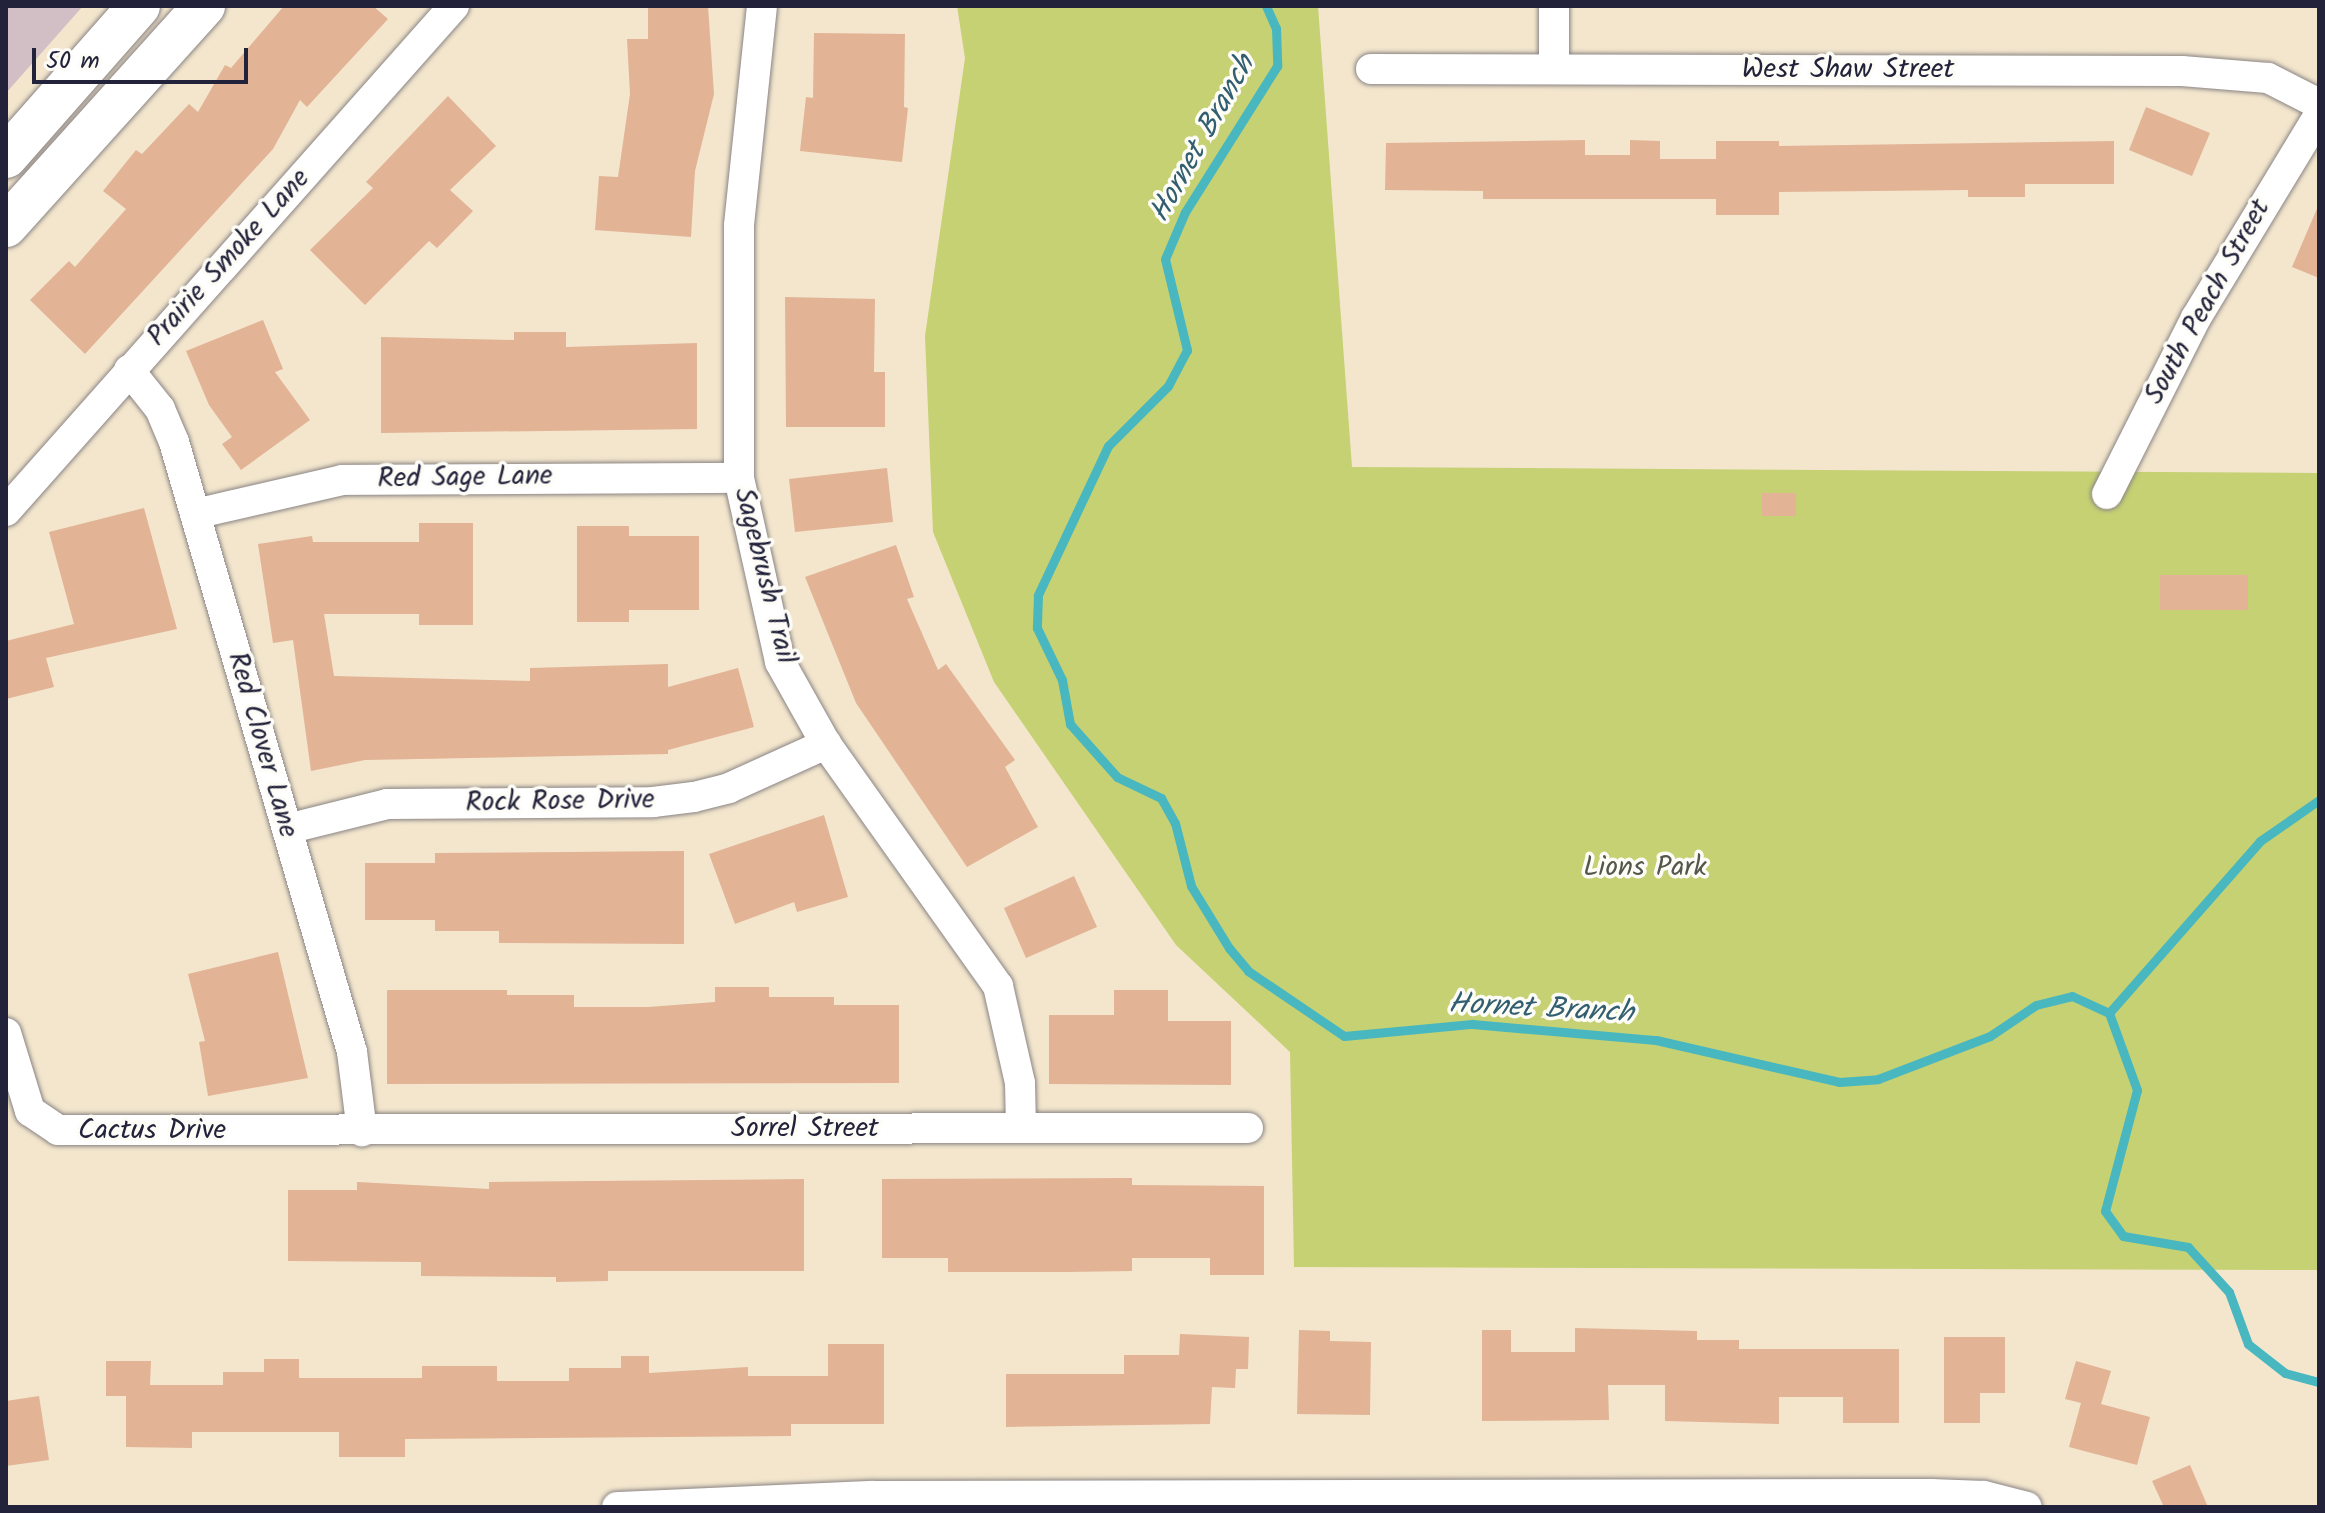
<!DOCTYPE html>
<style>
body{margin:0}
#map{position:relative;width:2325px;height:1513px;overflow:hidden;background:#f3e6cd;font-family:Kalam,sans-serif}
div>[style]{position:absolute}
[style*='--x']{left:calc(var(--x)*1px);top:calc(var(--y)*1px);width:calc(var(--w)*1px);rotate:calc(var(--a)*1deg)}
.industrial>*{inset:0;background:#d2bec5}
.green>*{inset:0;background:#c5d173}
.stream>*{height:9px;margin:-4.5px;padding:0 4.5px;transform-origin:4.5px;border-radius:4.5px;background:#48b7c0}
.building>*{inset:0;background:#e2b395}
.roads{filter:drop-shadow(0 0 2px #8a8484) drop-shadow(0 0 2px #8a8484)}
.street>*{height:30px;margin:-15px;padding:0 15px;transform-origin:15px;border-radius:15px;background:#fff}
.secondary>*{height:42px;margin:-21px;padding:0 21px;transform-origin:21px;border-radius:21px;background:#fff}
span{translate:-50% -50%;white-space:nowrap;text-align:center;line-height:1.15;-webkit-text-stroke:7px #fdfcf7;paint-order:stroke}
.street-label{font-size:28px;color:#22223b}
.park-label{font-size:28px;color:#53574c}
.water-label{font-size:30px;color:#315e70;font-style:italic}
.frame{position:absolute;inset:0;border:8px solid #22223b;pointer-events:none}
.scale{position:absolute;left:32px;top:48px;width:216px;height:36px;box-sizing:border-box;border:4px solid #22223b;border-top:0;padding-left:10px;font-size:24px;line-height:28px;white-space:nowrap;color:#22223b;-webkit-text-stroke:6px #fdfcf7;paint-order:stroke}
</style>
<div id="map">
<div class="industrial">
<div style="clip-path:polygon(6px 6px,83px 6px,6px 93px)"></div>
</div>
<div class="green">
<div style="clip-path:polygon(957px 6px,1318px 6px,1352px 467px,2319px 473px,2319px 1270px,1294px 1267px,1290px 1052px,1176px 945px,994px 682px,933px 532px,925px 336px,965px 58px)"></div>
</div>
<div class="stream">
<div style="--x:1266;--y:6;--w:24;--a:66"></div>
<div style="--x:1276;--y:28;--w:38;--a:88"></div>
<div style="--x:1277;--y:66;--w:173;--a:122.2"></div>
<div style="--x:1185;--y:212;--w:51;--a:113.1"></div>
<div style="--x:1165;--y:259;--w:94;--a:76.4"></div>
<div style="--x:1187;--y:350;--w:41;--a:117.8"></div>
<div style="--x:1168;--y:386;--w:85;--a:135"></div>
<div style="--x:1108;--y:446;--w:165;--a:115.2"></div>
<div style="--x:1038;--y:595;--w:33;--a:92"></div>
<div style="--x:1037;--y:628;--w:58;--a:64.3"></div>
<div style="--x:1062;--y:680;--w:45;--a:79.7"></div>
<div style="--x:1070;--y:724;--w:71;--a:48.4"></div>
<div style="--x:1117;--y:777;--w:49;--a:25.5"></div>
<div style="--x:1161;--y:798;--w:29;--a:61"></div>
<div style="--x:1175;--y:823;--w:65;--a:75.7"></div>
<div style="--x:1191;--y:886;--w:73;--a:58.5"></div>
<div style="--x:1229;--y:948;--w:30;--a:50"></div>
<div style="--x:1248;--y:971;--w:116;--a:34.1"></div>
<div style="--x:1344;--y:1036;--w:129;--a:-5.4"></div>
<div style="--x:1472;--y:1024;--w:185;--a:5"></div>
<div style="--x:1656;--y:1040;--w:188;--a:12.9"></div>
<div style="--x:1839;--y:1082;--w:39;--a:-4"></div>
<div style="--x:1878;--y:1079;--w:120;--a:-21"></div>
<div style="--x:1990;--y:1036;--w:55;--a:-34"></div>
<div style="--x:2036;--y:1005;--w:37;--a:-14"></div>
<div style="--x:2072;--y:996;--w:41;--a:24.7"></div>
<div style="--x:2109;--y:1013;--w:82;--a:70"></div>
<div style="--x:2137;--y:1090;--w:125;--a:104.8"></div>
<div style="--x:2105;--y:1211;--w:31;--a:54"></div>
<div style="--x:2123;--y:1236;--w:66;--a:9.6"></div>
<div style="--x:2188;--y:1247;--w:61;--a:47.7"></div>
<div style="--x:2229;--y:1292;--w:55;--a:69.9"></div>
<div style="--x:2248;--y:1344;--w:47;--a:38.1"></div>
<div style="--x:2285;--y:1373;--w:35;--a:15"></div>
<div style="--x:2109;--y:1013;--w:229;--a:-48.7"></div>
<div style="--x:2260;--y:841;--w:72;--a:-34.8"></div>
</div>
<div class="building">
<div style="clip-path:polygon(284px 6px,373px 6px,388px 19px,307px 107px,300px 100px,273px 149px,85px 354px,30px 300px,69px 261px,75px 267px,126px 209px,103px 191px,136px 150px,142px 154px,189px 104px,198px 112px,225px 65px,231px 68px)"></div>
<div style="clip-path:polygon(648px 6px,708px 6px,714px 94px,695px 171px,691px 237px,595px 230px,599px 176px,618px 177px,630px 94px,627px 39px,648px 39px)"></div>
<div style="clip-path:polygon(814px 33px,905px 34px,904px 107px,908px 108px,902px 162px,800px 151px,806px 97px,813px 98px)"></div>
<div style="clip-path:polygon(448px 96px,496px 146px,450px 190px,473px 211px,437px 248px,429px 241px,365px 305px,310px 250px,373px 188px,366px 182px)"></div>
<div style="clip-path:polygon(2146px 107px,2210px 133px,2192px 176px,2129px 150px)"></div>
<div style="clip-path:polygon(1585px 140px,1585px 155px,1630px 155px,1630px 140px,1660px 141px,1660px 159px,1716px 159px,1716px 141px,1779px 141px,1779px 146px,2114px 141px,2114px 184px,2025px 184px,2025px 197px,1968px 197px,1968px 190px,1779px 192px,1779px 215px,1716px 215px,1716px 199px,1483px 199px,1483px 191px,1385px 190px,1386px 143px)"></div>
<div style="clip-path:polygon(2319px 204px,2319px 278px,2292px 267px)"></div>
<div style="clip-path:polygon(785px 297px,875px 299px,874px 372px,885px 372px,885px 427px,786px 427px)"></div>
<div style="clip-path:polygon(263px 320px,283px 369px,275px 372px,310px 420px,241px 470px,222px 444px,232px 437px,209px 405px,186px 351px)"></div>
<div style="clip-path:polygon(514px 332px,566px 332px,566px 347px,697px 343px,697px 429px,381px 433px,381px 337px,514px 340px)"></div>
<div style="clip-path:polygon(887px 468px,893px 522px,795px 532px,789px 479px)"></div>
<div style="clip-path:polygon(1762px 493px,1796px 493px,1796px 516px,1762px 516px)"></div>
<div style="clip-path:polygon(144px 508px,177px 629px,46px 658px,54px 687px,6px 699px,6px 641px,74px 624px,49px 532px)"></div>
<div style="clip-path:polygon(419px 523px,473px 523px,473px 625px,419px 625px,419px 614px,324px 614px,334px 676px,530px 681px,530px 668px,668px 664px,668px 687px,738px 668px,754px 727px,668px 750px,668px 754px,365px 760px,311px 771px,293px 640px,273px 643px,258px 544px,312px 536px,313px 542px,419px 542px)"></div>
<div style="clip-path:polygon(577px 526px,629px 526px,629px 536px,699px 536px,699px 610px,629px 610px,629px 622px,577px 622px)"></div>
<div style="clip-path:polygon(896px 545px,914px 597px,907px 599px,938px 670px,946px 664px,1015px 760px,1005px 767px,1038px 827px,967px 867px,856px 703px,805px 577px)"></div>
<div style="clip-path:polygon(2160px 575px,2248px 575px,2248px 610px,2160px 610px)"></div>
<div style="clip-path:polygon(824px 815px,848px 897px,797px 912px,794px 902px,735px 924px,709px 854px)"></div>
<div style="clip-path:polygon(684px 851px,684px 944px,499px 943px,499px 931px,435px 931px,435px 920px,365px 920px,365px 863px,435px 863px,435px 853px)"></div>
<div style="clip-path:polygon(1074px 876px,1097px 927px,1026px 958px,1004px 908px)"></div>
<div style="clip-path:polygon(278px 952px,308px 1078px,208px 1096px,199px 1042px,205px 1041px,188px 974px)"></div>
<div style="clip-path:polygon(715px 987px,769px 987px,769px 997px,834px 997px,834px 1005px,899px 1005px,899px 1083px,387px 1084px,387px 990px,507px 990px,507px 995px,574px 995px,574px 1007px,648px 1007px,715px 1002px)"></div>
<div style="clip-path:polygon(1114px 990px,1168px 990px,1168px 1021px,1231px 1021px,1231px 1085px,1049px 1084px,1049px 1015px,1114px 1015px)"></div>
<div style="clip-path:polygon(1132px 1178px,1132px 1185px,1264px 1186px,1264px 1275px,1210px 1275px,1210px 1258px,1132px 1258px,1132px 1271px,1067px 1272px,948px 1272px,948px 1258px,882px 1258px,882px 1179px)"></div>
<div style="clip-path:polygon(804px 1179px,804px 1271px,608px 1271px,608px 1281px,556px 1282px,556px 1277px,421px 1276px,421px 1262px,288px 1261px,288px 1190px,357px 1190px,357px 1182px,489px 1189px,489px 1182px)"></div>
<div style="clip-path:polygon(1575px 1328px,1697px 1331px,1697px 1340px,1739px 1340px,1739px 1349px,1899px 1349px,1899px 1423px,1843px 1423px,1843px 1397px,1779px 1397px,1779px 1424px,1665px 1421px,1665px 1385px,1608px 1385px,1609px 1420px,1482px 1421px,1482px 1330px,1511px 1330px,1511px 1352px,1575px 1352px)"></div>
<div style="clip-path:polygon(1299px 1330px,1330px 1331px,1330px 1341px,1371px 1342px,1370px 1415px,1297px 1414px)"></div>
<div style="clip-path:polygon(1180px 1334px,1249px 1337px,1248px 1369px,1236px 1369px,1235px 1388px,1212px 1387px,1210px 1424px,1006px 1427px,1006px 1374px,1124px 1374px,1124px 1355px,1179px 1355px)"></div>
<div style="clip-path:polygon(1944px 1337px,2005px 1337px,2005px 1393px,1980px 1393px,1980px 1423px,1944px 1423px)"></div>
<div style="clip-path:polygon(828px 1344px,884px 1344px,884px 1424px,791px 1424px,791px 1436px,405px 1439px,405px 1457px,339px 1457px,339px 1432px,192px 1432px,192px 1448px,126px 1447px,126px 1396px,106px 1396px,106px 1361px,151px 1361px,150px 1385px,223px 1385px,223px 1372px,264px 1372px,264px 1359px,299px 1359px,299px 1378px,422px 1378px,422px 1366px,497px 1366px,497px 1381px,569px 1381px,569px 1368px,621px 1368px,621px 1356px,649px 1356px,649px 1373px,748px 1367px,748px 1376px,828px 1376px)"></div>
<div style="clip-path:polygon(2076px 1361px,2111px 1371px,2101px 1404px,2150px 1417px,2137px 1465px,2069px 1447px,2081px 1403px,2065px 1399px)"></div>
<div style="clip-path:polygon(39px 1396px,49px 1460px,6px 1466px,6px 1401px)"></div>
<div style="clip-path:polygon(2190px 1465px,2208px 1507px,2164px 1507px,2152px 1481px)"></div>
</div>
<div class="roads">
<div class="street">
<div style="--x:762;--y:6;--w:221;--a:96"></div>
<div style="--x:739;--y:226;--w:252;--a:90"></div>
<div style="--x:739;--y:478;--w:189;--a:77.4"></div>
<div style="--x:780;--y:662;--w:94;--a:60.7"></div>
<div style="--x:826;--y:744;--w:297;--a:54.6"></div>
<div style="--x:998;--y:986;--w:99;--a:77.2"></div>
<div style="--x:1020;--y:1083;--w:45;--a:88.7"></div>
<div style="--x:1554;--y:6;--w:63;--a:90"></div>
<div style="--x:1371;--y:69;--w:811;--a:0.14"></div>
<div style="--x:2182;--y:71;--w:86;--a:4.7"></div>
<div style="--x:2268;--y:78;--w:57;--a:27"></div>
<div style="--x:129;--y:370;--w:50;--a:51.5"></div>
<div style="--x:160;--y:409;--w:36;--a:67"></div>
<div style="--x:174;--y:442;--w:635;--a:73.73"></div>
<div style="--x:352;--y:1052;--w:80;--a:82.8"></div>
<div style="--x:2107;--y:494;--w:197;--a:-63.2"></div>
<div style="--x:2196;--y:318;--w:237;--a:-58.8"></div>
<div style="--x:6;--y:511;--w:675;--a:-48.42"></div>
<div style="--x:195;--y:514;--w:151;--a:-13"></div>
<div style="--x:342;--y:480;--w:397;--a:-0.3"></div>
<div style="--x:287;--y:829;--w:103;--a:-14"></div>
<div style="--x:387;--y:804;--w:266;--a:-0.4"></div>
<div style="--x:653;--y:802;--w:41;--a:-7"></div>
<div style="--x:694;--y:797;--w:36;--a:-14"></div>
<div style="--x:729;--y:788;--w:107;--a:-24.4"></div>
<div style="--x:6;--y:1033;--w:82;--a:72.9"></div>
<div style="--x:30;--y:1111;--w:34;--a:34"></div>
<div style="--x:58;--y:1130;--w:1190;--a:-0.1"></div>
<div style="--x:617;--y:1507;--w:254;--a:-2.5"></div>
<div style="--x:871;--y:1496;--w:1060;--a:-0.11"></div>
<div style="--x:1931;--y:1494;--w:53;--a:2.2"></div>
<div style="--x:1984;--y:1496;--w:44;--a:14.3"></div>
</div>
<div class="secondary">
<div style="--x:6;--y:157;--w:201;--a:-48.6"></div>
<div style="--x:6;--y:226;--w:296;--a:-48"></div>
</div>
</div>
<div class="street-label">
<span style="left:1848px;top:70px">West Shaw Street</span>
<span style="left:229px;top:258px;rotate:-48deg">Prairie Smoke Lane</span>
<span style="left:2208px;top:302px;rotate:-61deg">South Peach Street</span>
<span style="left:465px;top:478px;rotate:-1deg">Red Sage Lane</span>
<span style="left:764px;top:576px;rotate:76deg">Sagebrush Trail</span>
<span style="left:262px;top:745px;rotate:74deg">Red Clover Lane</span>
<span style="left:560px;top:802px;rotate:-1deg">Rock Rose Drive</span>
<span style="left:805px;top:1129px">Sorrel Street</span>
<span style="left:152px;top:1131px">Cactus Drive</span>
</div>
<div class="park-label">
<span style="left:1645px;top:868px">Lions Park</span>
</div>
<div class="water-label">
<span style="left:1203px;top:139px;rotate:-61deg">Hornet Branch</span>
<span style="left:1541px;top:1009px;rotate:3deg">Hornet Branch</span>
</div>
<div class="frame"></div>
<div class="scale">50 m</div>
</div>
